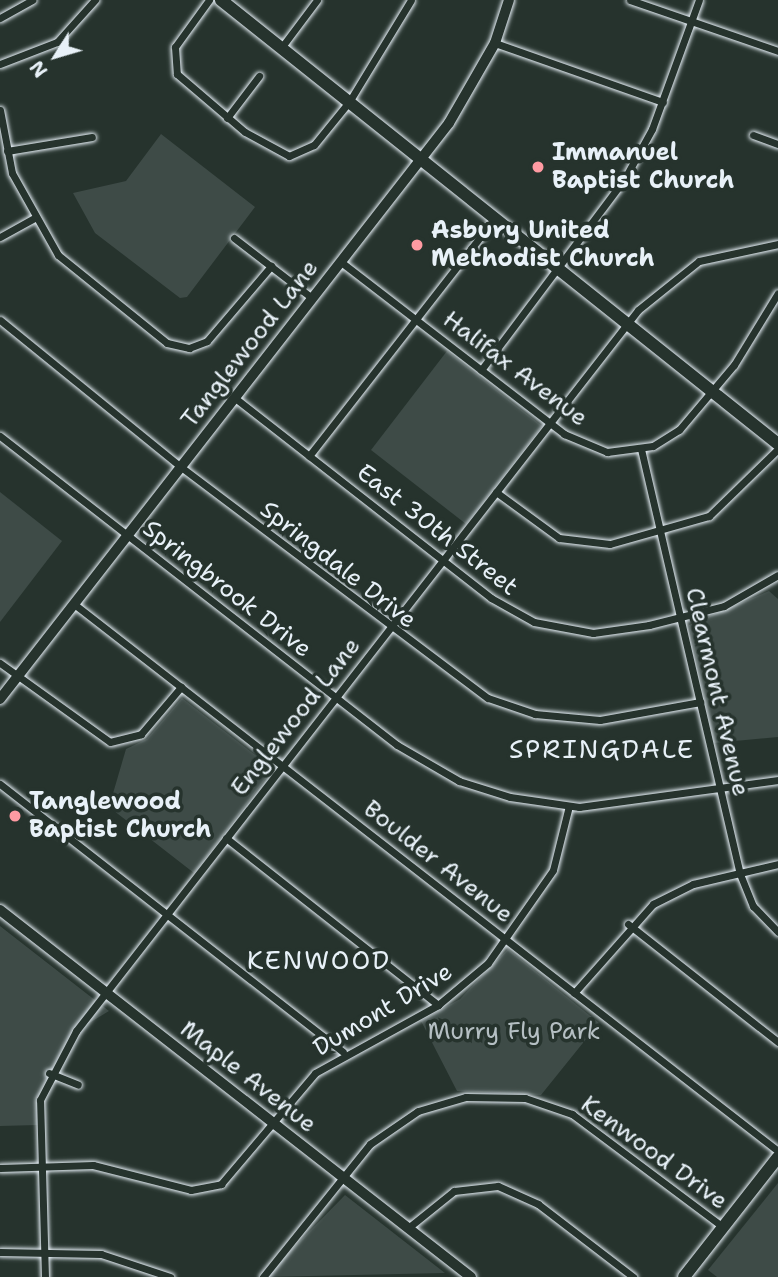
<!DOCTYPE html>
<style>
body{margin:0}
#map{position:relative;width:778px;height:1277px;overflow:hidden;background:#26332d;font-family:"Shantell Sans",sans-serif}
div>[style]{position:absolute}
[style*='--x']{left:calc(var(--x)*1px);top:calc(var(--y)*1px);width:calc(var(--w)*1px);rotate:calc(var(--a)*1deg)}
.green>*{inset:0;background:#3e4b47}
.roads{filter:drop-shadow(0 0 2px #e8f1f8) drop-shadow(0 0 2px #e8f1f8)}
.street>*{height:7px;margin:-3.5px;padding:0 3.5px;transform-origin:3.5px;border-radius:3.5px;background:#26332d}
.secondary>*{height:10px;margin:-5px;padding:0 5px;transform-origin:5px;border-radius:5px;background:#26332d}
.primary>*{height:12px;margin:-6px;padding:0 6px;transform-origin:6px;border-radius:6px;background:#26332d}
.dots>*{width:19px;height:19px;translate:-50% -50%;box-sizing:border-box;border:4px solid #26332d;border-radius:50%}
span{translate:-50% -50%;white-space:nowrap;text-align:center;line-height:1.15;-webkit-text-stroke:7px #26332d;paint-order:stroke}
.poi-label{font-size:24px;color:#e8f1f8;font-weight:700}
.left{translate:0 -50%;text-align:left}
.street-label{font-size:24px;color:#e8f1f8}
.park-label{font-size:24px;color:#b5bfc3}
.neighbourhood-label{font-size:26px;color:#e8f1f8;letter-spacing:2px}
.north{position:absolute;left:21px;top:21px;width:70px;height:70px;-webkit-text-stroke:5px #26332d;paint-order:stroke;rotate:233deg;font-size:19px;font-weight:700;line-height:28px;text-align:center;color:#e8f1f8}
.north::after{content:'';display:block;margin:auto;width:24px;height:32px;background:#e8f1f8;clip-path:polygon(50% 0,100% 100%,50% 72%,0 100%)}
</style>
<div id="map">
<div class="green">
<div style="clip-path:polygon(161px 134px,255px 207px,187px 297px,180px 298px,95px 233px,73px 193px,126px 181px)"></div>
<div style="clip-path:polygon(447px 351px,542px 426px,466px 524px,371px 450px)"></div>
<div style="clip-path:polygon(0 492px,62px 541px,0 622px)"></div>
<div style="clip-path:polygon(769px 591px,778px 599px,778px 737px,714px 743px,689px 625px)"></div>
<div style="clip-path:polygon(182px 698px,273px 769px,194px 873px,109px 807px,126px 749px,147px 739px)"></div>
<div style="clip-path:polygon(0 926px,109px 1011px,76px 1031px,62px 1051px,43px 1089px,38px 1125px,0 1126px)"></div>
<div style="clip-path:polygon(508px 949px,599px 1023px,541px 1095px,457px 1091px,421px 1021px,460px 999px)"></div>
<div style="clip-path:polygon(778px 1183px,778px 1277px,717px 1277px,708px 1270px)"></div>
<div style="clip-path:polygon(345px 1195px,445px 1273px,265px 1277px)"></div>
</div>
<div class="roads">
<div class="street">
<div style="--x:209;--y:0;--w:58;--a:125.9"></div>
<div style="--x:175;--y:47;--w:27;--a:86"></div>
<div style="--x:177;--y:74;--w:89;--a:40.5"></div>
<div style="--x:245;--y:132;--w:50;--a:28.6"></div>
<div style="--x:289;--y:156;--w:27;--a:-24"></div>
<div style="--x:314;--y:145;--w:55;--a:-50.9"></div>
<div style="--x:349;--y:102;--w:119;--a:-58.7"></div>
<div style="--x:630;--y:0;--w:157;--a:19"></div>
<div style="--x:0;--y:18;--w:37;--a:-29"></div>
<div style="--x:495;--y:43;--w:178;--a:19.4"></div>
<div style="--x:281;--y:48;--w:60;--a:-53.1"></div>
<div style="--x:0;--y:64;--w:61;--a:-21.1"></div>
<div style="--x:57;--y:42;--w:57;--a:-47.9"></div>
<div style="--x:0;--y:110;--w:64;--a:79.2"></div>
<div style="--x:12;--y:173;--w:94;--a:60.7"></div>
<div style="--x:58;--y:255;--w:140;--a:38.9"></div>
<div style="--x:167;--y:343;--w:23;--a:13"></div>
<div style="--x:189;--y:348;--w:19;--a:-21"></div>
<div style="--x:207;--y:341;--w:99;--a:-49.5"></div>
<div style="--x:227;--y:118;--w:53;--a:-52.7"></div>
<div style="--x:753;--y:135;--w:27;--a:20"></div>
<div style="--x:7;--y:151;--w:86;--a:-9.4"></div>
<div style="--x:0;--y:237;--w:39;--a:-29"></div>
<div style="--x:234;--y:238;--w:98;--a:37.6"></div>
<div style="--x:341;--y:262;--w:282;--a:37.6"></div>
<div style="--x:564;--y:434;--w:47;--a:22.7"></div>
<div style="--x:607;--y:452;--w:46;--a:-7.4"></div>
<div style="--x:653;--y:446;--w:31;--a:-32"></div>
<div style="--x:679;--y:430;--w:85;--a:-49.8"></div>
<div style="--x:734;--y:365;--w:84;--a:-58.6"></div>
<div style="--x:0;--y:320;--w:233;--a:39.1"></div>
<div style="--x:181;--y:467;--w:384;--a:37"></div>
<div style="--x:488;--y:698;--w:50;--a:18.8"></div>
<div style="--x:535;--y:714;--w:65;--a:5.3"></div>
<div style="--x:600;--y:720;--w:102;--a:-10.2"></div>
<div style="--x:481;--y:370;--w:240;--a:-53.1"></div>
<div style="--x:625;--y:178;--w:56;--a:-61.1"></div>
<div style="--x:652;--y:129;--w:137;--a:-70"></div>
<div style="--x:235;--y:398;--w:325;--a:38"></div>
<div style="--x:491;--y:598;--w:49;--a:29.2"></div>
<div style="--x:534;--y:622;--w:60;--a:10.6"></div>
<div style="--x:593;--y:633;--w:57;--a:-8.1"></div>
<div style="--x:649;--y:625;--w:77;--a:-14.2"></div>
<div style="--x:724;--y:606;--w:62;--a:-29.9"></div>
<div style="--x:0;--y:436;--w:503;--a:37.89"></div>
<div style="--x:397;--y:745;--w:72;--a:30.1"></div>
<div style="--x:459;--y:781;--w:53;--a:17.4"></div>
<div style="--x:510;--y:797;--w:70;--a:8.2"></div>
<div style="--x:579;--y:807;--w:201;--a:-7.7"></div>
<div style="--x:641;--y:449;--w:436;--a:76.9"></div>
<div style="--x:740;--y:874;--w:35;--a:68"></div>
<div style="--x:753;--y:906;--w:36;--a:46"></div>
<div style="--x:309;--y:456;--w:301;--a:-52"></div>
<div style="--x:496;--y:492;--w:78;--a:36.1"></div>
<div style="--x:559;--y:538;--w:51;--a:6.7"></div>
<div style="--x:610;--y:544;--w:103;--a:-15.8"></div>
<div style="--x:709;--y:516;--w:96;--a:-44.2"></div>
<div style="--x:74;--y:604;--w:892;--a:37.85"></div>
<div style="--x:0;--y:663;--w:135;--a:35.7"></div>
<div style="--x:110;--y:742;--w:32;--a:-14"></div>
<div style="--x:141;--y:734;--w:62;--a:-49.6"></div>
<div style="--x:0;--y:784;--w:435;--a:38"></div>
<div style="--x:226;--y:838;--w:270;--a:38.2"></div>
<div style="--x:628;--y:924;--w:191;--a:38.2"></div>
<div style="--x:574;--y:993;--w:119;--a:-48.4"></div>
<div style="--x:653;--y:904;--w:45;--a:-26.6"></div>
<div style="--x:693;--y:884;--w:87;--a:-13.2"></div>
<div style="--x:49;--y:1073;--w:31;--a:22"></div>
<div style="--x:0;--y:1168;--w:93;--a:-1.8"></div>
<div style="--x:93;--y:1165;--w:101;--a:14.3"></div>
<div style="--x:191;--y:1190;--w:31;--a:-11"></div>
<div style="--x:221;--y:1184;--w:145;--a:-49.7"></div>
<div style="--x:315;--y:1073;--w:141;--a:-28.9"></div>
<div style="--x:438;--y:1005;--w:65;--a:-40"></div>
<div style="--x:488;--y:963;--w:113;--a:-55"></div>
<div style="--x:553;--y:870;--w:66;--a:-76"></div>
<div style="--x:408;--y:1228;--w:59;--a:-38.8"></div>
<div style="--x:454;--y:1191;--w:44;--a:-6.5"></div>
<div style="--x:498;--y:1186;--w:44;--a:24.2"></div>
<div style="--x:538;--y:1204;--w:120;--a:37.5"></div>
<div style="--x:0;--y:1252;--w:101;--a:1.1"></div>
<div style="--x:101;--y:1254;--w:73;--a:18.4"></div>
<div style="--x:45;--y:1277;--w:177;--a:-91.6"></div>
<div style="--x:40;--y:1100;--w:78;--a:-62.4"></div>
<div style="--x:76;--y:1031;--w:914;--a:-52.06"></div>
<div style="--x:638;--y:310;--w:78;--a:-38.8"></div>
<div style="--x:699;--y:261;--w:81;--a:-12.1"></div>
<div style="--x:263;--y:1277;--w:171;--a:-51.2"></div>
<div style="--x:370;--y:1144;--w:58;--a:-34.5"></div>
<div style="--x:418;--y:1111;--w:50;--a:-16.3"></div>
<div style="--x:466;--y:1097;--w:59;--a:1"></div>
<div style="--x:525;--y:1098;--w:50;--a:18.8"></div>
<div style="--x:572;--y:1114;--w:189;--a:36.8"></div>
</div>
<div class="secondary">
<div style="--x:0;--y:699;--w:730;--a:-52.06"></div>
<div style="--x:449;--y:123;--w:92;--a:-60.1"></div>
<div style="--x:495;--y:43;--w:45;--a:-72"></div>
<div style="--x:0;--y:910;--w:597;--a:37.93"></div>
</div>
<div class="primary">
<div style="--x:221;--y:0;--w:712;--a:38.56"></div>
<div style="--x:684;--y:1277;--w:152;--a:-51.9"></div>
</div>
</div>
<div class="dots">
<div style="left:538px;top:167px;background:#ff9aa2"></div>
<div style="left:417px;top:245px;background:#ff9aa2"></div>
<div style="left:15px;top:816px;background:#ff9aa2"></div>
</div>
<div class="poi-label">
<span class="left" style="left:552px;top:167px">Immanuel<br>Baptist Church</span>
<span class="left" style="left:431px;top:245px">Asbury United<br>Methodist Church</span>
<span class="left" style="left:29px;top:816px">Tanglewood<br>Baptist Church</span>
</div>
<div class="street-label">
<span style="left:250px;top:344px;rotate:-52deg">Tanglewood Lane</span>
<span style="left:515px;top:369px;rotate:37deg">Halifax Avenue</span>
<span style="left:437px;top:530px;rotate:38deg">East 30th Street</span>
<span style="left:338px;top:565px;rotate:38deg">Springdale Drive</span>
<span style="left:227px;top:589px;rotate:38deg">Springbrook Drive</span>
<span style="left:717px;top:692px;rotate:77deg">Clearmont Avenue</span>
<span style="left:296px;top:717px;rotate:-52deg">Englewood Lane</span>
<span style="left:438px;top:862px;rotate:38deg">Boulder Avenue</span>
<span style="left:383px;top:1010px;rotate:-31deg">Dumont Drive</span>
<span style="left:248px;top:1077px;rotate:38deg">Maple Avenue</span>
<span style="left:654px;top:1153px;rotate:36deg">Kenwood Drive</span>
</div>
<div class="park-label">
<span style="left:514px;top:1032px">Murry Fly Park</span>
</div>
<div class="neighbourhood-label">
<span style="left:602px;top:749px">SPRINGDALE</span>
<span style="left:319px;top:960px">KENWOOD</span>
</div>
<div class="north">N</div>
</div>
